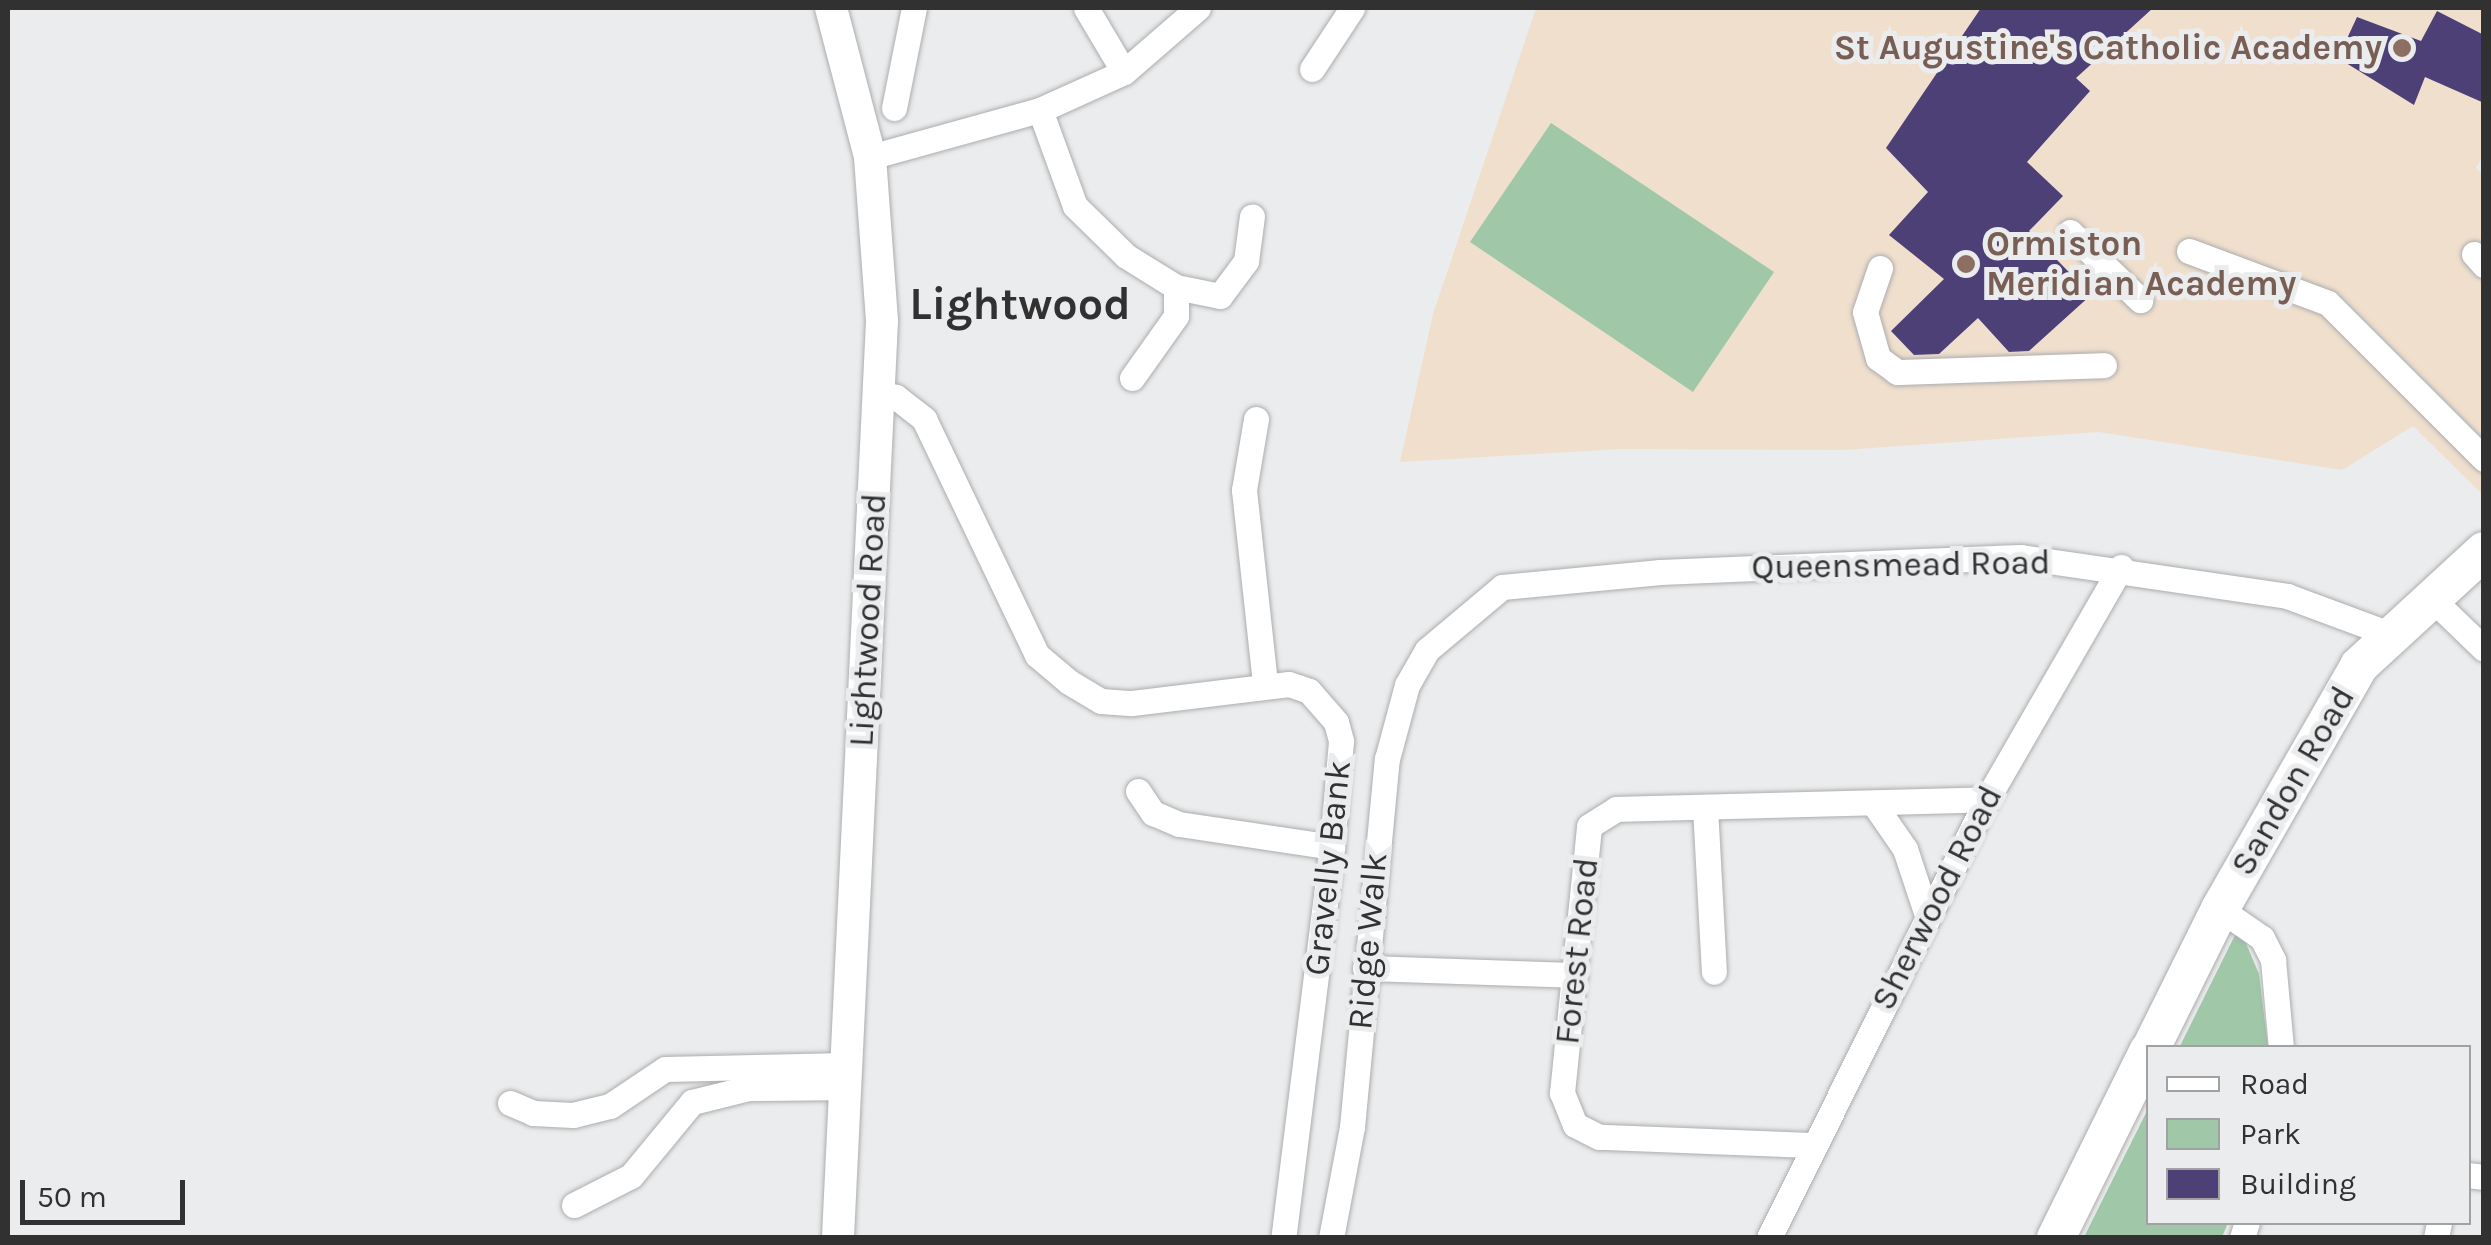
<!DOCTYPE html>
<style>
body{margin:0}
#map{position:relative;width:2491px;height:1245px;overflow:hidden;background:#ebeced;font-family:Karla,sans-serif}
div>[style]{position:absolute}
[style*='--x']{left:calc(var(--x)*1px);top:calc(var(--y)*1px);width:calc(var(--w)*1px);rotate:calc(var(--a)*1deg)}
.education>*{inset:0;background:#f0dfcd}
.green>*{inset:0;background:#9fc7a8}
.building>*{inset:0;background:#4c4076}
.roads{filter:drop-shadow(0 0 2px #acadae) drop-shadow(0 0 2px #acadae)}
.minor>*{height:25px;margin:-12.5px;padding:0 12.5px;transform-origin:12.5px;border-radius:12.5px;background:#fff}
.major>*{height:32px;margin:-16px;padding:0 16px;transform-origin:16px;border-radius:16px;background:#fff}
.highway>*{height:38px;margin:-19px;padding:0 19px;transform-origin:19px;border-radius:19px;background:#fff}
.dots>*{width:28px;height:28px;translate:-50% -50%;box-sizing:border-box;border:5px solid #ebeced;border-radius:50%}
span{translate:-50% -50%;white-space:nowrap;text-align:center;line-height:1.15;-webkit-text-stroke:10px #ebeced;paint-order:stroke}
.education-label{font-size:35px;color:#785e54;font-weight:700}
.right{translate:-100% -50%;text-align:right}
.left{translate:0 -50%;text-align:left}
.street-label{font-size:35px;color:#313132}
.district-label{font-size:45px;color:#313132;font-weight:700}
.frame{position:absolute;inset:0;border:10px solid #313132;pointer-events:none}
.legend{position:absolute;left:2146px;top:1045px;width:325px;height:180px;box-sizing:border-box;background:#ebeced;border:2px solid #a1a1a2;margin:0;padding:12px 18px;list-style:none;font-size:30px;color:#313132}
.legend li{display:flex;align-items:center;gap:20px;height:50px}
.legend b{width:50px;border:2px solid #a1a1a2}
.scale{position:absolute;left:20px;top:1180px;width:165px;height:45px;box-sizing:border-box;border:5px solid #313132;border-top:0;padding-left:12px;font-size:30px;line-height:35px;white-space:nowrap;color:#313132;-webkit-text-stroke:8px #ebeced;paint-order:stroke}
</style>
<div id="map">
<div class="education">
<div style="clip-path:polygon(1536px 8px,2483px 8px,2484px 154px,2476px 168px,2484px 175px,2483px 495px,2413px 426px,2342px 470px,2099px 432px,1843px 450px,1619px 449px,1400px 462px,1433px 314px)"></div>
</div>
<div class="green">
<div style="clip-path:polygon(1551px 123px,1774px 272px,1693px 392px,1470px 242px)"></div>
<div style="clip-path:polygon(2239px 927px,2259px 974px,2268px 1047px,2179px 1048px)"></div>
<div style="clip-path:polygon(2148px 1109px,2148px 1222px,2228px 1223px,2222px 1237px,2084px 1237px)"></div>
</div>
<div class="building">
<div style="clip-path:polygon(1981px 8px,2153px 8px,2076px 78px,2090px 91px,2027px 162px,2063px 196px,2029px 231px,2091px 295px,2029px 351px,2009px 352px,1978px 318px,1939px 354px,1914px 355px,1891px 331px,1944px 279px,1889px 235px,1928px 192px,1886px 148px)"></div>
<div style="clip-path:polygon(2437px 11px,2484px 35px,2484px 103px,2425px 77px,2414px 105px,2338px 58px,2357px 17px,2421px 41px)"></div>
</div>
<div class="roads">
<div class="minor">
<div style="--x:1086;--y:8;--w:74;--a:59.3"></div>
<div style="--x:1312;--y:69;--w:73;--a:-56.7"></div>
<div style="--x:894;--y:108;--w:102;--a:-78.7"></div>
<div style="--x:1040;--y:110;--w:102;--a:70"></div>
<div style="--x:1075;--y:206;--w:71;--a:44.4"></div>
<div style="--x:1126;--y:256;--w:59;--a:31.8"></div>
<div style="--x:1176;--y:287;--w:45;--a:11.6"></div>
<div style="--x:1220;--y:296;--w:44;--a:-53.4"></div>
<div style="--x:1246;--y:261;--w:45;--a:-82.4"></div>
<div style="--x:870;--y:157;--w:176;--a:-15.5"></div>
<div style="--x:1040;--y:110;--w:92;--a:-24.3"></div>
<div style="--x:1124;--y:72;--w:98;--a:-40.9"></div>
<div style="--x:2070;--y:232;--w:98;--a:44.2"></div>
<div style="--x:2189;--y:251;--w:148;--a:20.5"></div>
<div style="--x:2328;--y:303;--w:221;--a:45"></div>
<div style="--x:2474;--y:254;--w:15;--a:48"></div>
<div style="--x:1880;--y:268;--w:46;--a:108.8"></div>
<div style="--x:1865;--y:312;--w:48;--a:74.2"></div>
<div style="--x:1878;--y:358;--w:24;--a:36"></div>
<div style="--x:1897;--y:372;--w:207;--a:-1.9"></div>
<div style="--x:1132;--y:378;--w:76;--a:-54.6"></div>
<div style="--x:1176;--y:316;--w:29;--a:-90"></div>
<div style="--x:881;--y:394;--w:15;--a:11"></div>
<div style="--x:896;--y:397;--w:36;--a:38"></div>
<div style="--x:924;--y:419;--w:262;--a:64.4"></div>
<div style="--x:1037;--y:655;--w:42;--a:40.2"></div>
<div style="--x:1069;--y:682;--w:37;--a:31"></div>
<div style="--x:1101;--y:701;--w:31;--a:4"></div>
<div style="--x:1132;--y:703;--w:158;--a:-6.9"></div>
<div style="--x:1289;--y:684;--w:21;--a:19"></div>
<div style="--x:1309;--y:691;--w:41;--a:48.9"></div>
<div style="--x:1336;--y:722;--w:20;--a:75"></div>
<div style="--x:1341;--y:741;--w:106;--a:94.9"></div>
<div style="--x:1332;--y:847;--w:394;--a:97.1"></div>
<div style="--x:1256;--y:419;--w:72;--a:99.6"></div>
<div style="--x:1244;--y:490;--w:193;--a:83.8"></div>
<div style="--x:2430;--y:597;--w:75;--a:43.9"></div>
<div style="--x:1138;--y:791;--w:27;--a:56"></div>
<div style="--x:1153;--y:813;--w:28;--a:23"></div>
<div style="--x:1179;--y:824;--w:155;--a:8.5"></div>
<div style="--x:1874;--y:804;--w:55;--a:55.4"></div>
<div style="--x:1905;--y:849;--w:70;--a:71.6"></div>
<div style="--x:1705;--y:807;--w:165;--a:86.9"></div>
<div style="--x:2220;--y:909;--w:51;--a:34.6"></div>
<div style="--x:2262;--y:938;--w:25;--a:63"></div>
<div style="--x:2273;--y:960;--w:88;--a:84.8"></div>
<div style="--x:1365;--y:968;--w:210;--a:1.9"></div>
<div style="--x:510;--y:1103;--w:25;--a:23"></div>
<div style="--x:533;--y:1113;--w:40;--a:2.9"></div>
<div style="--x:573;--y:1115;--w:38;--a:-14"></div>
<div style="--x:610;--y:1106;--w:66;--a:-33.9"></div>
<div style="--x:665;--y:1069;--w:180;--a:-1.3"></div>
<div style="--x:1811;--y:1145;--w:212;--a:-177.8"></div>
<div style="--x:1599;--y:1137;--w:27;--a:-153"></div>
<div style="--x:1575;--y:1125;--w:35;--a:-112"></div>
<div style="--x:1562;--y:1093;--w:268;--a:-84.2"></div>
<div style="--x:1589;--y:826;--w:32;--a:-32"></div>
<div style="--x:1616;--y:809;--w:371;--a:-1.5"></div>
<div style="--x:2468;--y:1175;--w:16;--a:7"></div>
<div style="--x:574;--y:1205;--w:64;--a:-27"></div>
<div style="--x:631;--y:1176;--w:96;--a:-50.5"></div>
<div style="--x:692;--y:1102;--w:59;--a:-13.8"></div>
<div style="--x:749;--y:1088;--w:94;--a:-0.6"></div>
<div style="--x:1331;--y:1238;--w:113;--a:-79.3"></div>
<div style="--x:1352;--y:1127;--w:370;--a:-84.6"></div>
<div style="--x:1387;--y:759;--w:77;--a:-74.9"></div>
<div style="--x:1407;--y:685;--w:40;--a:-60.3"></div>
<div style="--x:1427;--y:650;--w:98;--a:-40"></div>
<div style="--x:1502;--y:587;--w:159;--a:-5.4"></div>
<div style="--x:1660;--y:572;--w:361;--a:-2.4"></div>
<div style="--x:2021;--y:557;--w:269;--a:8.3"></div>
<div style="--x:2287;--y:596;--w:110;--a:20.3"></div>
<div style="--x:1769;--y:1238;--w:490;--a:-63.6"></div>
<div style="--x:1987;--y:799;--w:268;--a:-60"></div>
<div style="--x:2242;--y:1238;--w:17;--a:-73"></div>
<div style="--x:2436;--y:1238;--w:16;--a:-79"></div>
</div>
<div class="major">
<div style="--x:831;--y:8;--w:154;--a:75.3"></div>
<div style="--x:870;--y:157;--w:164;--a:85.8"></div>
<div style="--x:882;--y:321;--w:918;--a:92.75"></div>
</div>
<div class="highway">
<div style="--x:2151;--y:1048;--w:155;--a:-63.6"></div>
<div style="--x:2220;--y:909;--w:280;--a:-60.2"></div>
<div style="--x:2359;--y:666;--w:170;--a:-42.6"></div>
<div style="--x:2056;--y:1238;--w:208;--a:-63.7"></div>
</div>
</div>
<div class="dots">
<div style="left:2402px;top:48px;background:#8d6e63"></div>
<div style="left:1966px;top:264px;background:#8d6e63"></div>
</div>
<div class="education-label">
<span class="right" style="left:2382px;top:48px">St Augustine's Catholic Academy</span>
<span class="left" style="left:1986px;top:264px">Ormiston<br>Meridian Academy</span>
</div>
<div class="street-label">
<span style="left:1901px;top:565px;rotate:-1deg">Queensmead Road</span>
<span style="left:868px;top:620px;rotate:-87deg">Lightwood Road</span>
<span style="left:2293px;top:781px;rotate:-60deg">Sandon Road</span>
<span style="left:1328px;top:868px;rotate:-84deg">Gravelly Bank</span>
<span style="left:1937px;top:898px;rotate:-63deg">Sherwood Road</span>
<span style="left:1368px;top:941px;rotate:-85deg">Ridge Walk</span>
<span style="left:1577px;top:951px;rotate:-84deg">Forest Road</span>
</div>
<div class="district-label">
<span style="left:1020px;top:305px">Lightwood</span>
</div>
<div class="frame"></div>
<ul class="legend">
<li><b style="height:12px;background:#fff"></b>Road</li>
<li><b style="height:28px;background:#9fc7a8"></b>Park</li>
<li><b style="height:28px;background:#4c4076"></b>Building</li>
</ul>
<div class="scale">50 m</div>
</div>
